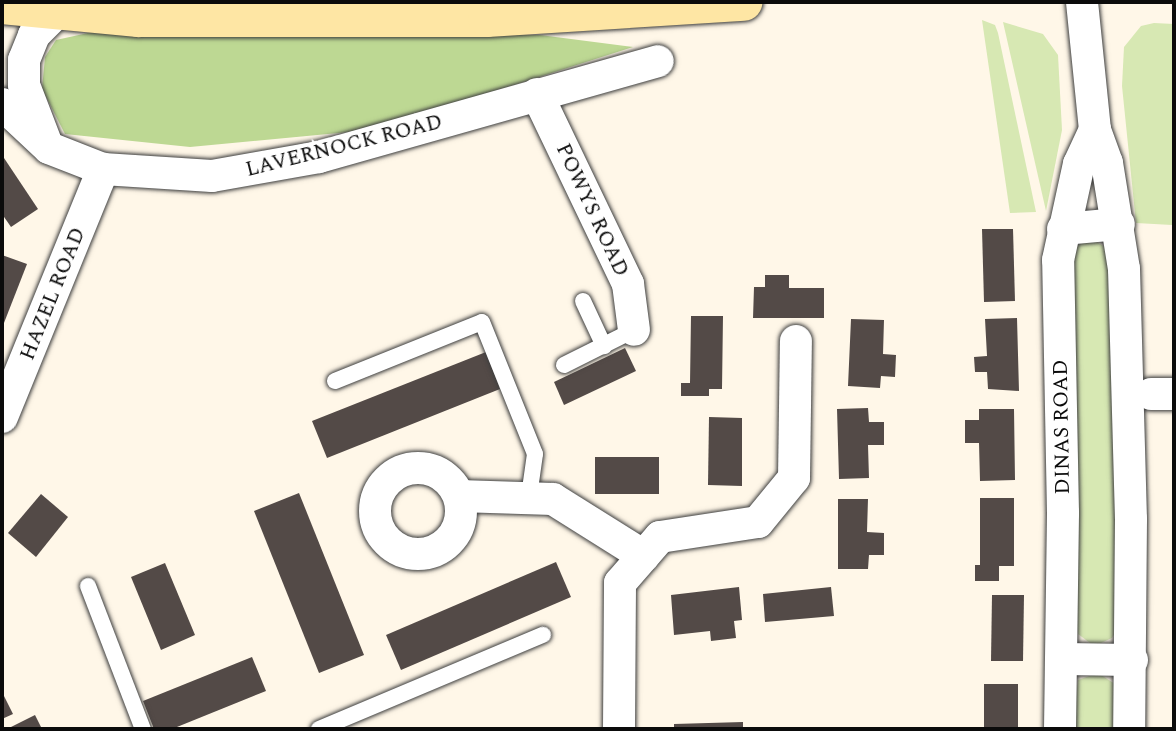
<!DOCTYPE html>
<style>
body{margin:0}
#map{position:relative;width:1176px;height:731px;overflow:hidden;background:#fff7e8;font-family:Spectral,serif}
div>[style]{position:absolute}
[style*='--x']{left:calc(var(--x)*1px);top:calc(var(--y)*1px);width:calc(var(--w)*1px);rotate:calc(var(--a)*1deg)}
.green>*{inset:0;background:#d7e8b3}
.forest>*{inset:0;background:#bdd893}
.building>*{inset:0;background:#534a47}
.roads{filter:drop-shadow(0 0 2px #3e3e3e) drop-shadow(0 0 2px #3e3e3e)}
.service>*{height:16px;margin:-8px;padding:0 8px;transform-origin:8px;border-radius:8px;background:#fff}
.minor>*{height:32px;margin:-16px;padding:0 16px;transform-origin:16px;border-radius:16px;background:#fff}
.minor>.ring{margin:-16px;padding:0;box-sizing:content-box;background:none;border:32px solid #fff;border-radius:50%}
.secondary>*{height:38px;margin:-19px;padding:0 19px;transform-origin:19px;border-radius:19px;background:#fee6a4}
span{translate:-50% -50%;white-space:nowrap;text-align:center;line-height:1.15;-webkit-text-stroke:7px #fff;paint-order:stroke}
.street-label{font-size:21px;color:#0b0b0b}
.frame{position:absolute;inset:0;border:4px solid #0b0b0b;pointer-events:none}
</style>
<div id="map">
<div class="green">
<div style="clip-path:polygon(982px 20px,995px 25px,998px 33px,1036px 212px,1010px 213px)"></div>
<div style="clip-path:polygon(1003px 22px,1043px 34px,1058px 55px,1062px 130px,1046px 211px)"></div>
<div style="clip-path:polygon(1154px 23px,1174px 24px,1172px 225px,1136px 223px,1122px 86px,1124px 47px,1141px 26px)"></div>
<div style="clip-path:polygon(1092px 239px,1110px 250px,1118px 628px,1112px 638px,1094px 646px,1078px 634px,1075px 622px,1073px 247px)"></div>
<div style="clip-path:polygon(1098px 673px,1115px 684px,1118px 729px,1073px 729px,1078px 680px)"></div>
</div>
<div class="forest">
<div style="clip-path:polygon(97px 31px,540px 35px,633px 47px,458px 103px,349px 132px,190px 147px,65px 134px,42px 89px,45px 57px,56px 40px)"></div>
</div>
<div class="building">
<div style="clip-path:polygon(2px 155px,38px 209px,11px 227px,2px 214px)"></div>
<div style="clip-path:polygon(982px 229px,1013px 229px,1015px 301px,984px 302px)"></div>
<div style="clip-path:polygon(2px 255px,27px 264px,2px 328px)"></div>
<div style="clip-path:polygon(765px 275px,789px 275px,789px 288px,824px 288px,824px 318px,753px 318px,754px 287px,765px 287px)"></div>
<div style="clip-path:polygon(691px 316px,723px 316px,722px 389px,709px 389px,709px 396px,681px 396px,681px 383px,690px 383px)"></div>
<div style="clip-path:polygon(1017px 318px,1019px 391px,988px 389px,987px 372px,975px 372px,974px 357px,987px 356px,985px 319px)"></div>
<div style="clip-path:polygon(851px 319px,884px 320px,883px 354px,896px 355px,895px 377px,881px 376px,880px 388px,848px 386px)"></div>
<div style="clip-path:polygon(625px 348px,636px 371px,564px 405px,554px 382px)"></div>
<div style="clip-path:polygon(486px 352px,500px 389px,327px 458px,312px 421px)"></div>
<div style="clip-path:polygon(868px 408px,869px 422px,884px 422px,884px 445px,868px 445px,869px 478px,839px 479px,837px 409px)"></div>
<div style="clip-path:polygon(979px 409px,1014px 409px,1015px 480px,980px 481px,979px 443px,965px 443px,965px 420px,979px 420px)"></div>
<div style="clip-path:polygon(709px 417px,742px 418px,742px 486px,708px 485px)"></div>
<div style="clip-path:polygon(595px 457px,659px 457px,659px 494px,595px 494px)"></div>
<div style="clip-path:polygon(299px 493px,364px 655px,319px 673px,254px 511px)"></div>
<div style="clip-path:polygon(41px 494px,68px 517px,36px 557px,8px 533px)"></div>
<div style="clip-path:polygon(980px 498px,1014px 498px,1014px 566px,999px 566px,999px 581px,975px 581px,975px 565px,980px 565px)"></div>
<div style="clip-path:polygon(838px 499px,868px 499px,867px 532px,884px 533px,884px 555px,869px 555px,868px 569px,838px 569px)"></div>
<div style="clip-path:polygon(556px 562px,571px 597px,401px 670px,386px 635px)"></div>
<div style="clip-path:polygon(165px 563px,195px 635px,161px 650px,131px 577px)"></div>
<div style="clip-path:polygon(739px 587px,742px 620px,734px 621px,736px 638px,711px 641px,710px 631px,674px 635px,671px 595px)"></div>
<div style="clip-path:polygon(831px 587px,834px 616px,765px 622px,763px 594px)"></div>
<div style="clip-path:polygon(992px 595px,1024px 595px,1023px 661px,991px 661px)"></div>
<div style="clip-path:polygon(252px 657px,266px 691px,172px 729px,154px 729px,143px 701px)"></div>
<div style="clip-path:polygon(984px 684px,1018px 684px,1018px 729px,984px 729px)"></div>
<div style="clip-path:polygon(2px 692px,13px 714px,2px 719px)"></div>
<div style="clip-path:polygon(35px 715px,42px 729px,7px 729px)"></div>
<div style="clip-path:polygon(743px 722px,743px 729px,674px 729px,674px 724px)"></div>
</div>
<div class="roads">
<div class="service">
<div style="--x:583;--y:301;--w:50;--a:65"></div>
<div style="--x:564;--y:365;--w:78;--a:-26.6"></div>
<div style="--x:335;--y:381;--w:158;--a:-21.9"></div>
<div style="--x:482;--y:322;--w:142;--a:68.1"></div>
<div style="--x:535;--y:454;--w:42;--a:98.1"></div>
<div style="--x:88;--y:586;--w:153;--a:69"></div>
<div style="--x:319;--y:729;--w:243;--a:-22.8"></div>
</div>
<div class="minor">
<div style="--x:1082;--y:2;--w:129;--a:84.2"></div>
<div style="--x:1095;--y:130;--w:35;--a:70"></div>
<div style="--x:1107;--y:163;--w:107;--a:80.9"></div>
<div style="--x:1124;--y:269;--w:250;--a:88.4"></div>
<div style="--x:1131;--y:519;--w:210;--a:90.5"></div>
<div style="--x:537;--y:94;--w:211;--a:64.4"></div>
<div style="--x:628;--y:284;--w:46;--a:82.6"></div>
<div style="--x:2;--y:104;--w:64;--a:43.1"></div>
<div style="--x:49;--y:148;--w:58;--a:21.3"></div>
<div style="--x:103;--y:169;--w:109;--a:3.7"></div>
<div style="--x:212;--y:176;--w:109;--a:-10.1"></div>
<div style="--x:319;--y:157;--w:352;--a:-15.8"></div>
<div style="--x:45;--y:140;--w:59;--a:-110.9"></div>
<div style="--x:24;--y:85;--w:25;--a:-90"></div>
<div style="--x:24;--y:60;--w:27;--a:-68"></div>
<div style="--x:34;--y:35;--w:35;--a:-45"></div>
<div style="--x:1063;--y:229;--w:56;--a:-5.1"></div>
<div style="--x:1151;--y:394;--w:23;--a:0"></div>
<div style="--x:2;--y:417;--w:268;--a:-67.8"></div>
<div class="ring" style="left:375px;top:468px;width:54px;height:54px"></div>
<div style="--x:459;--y:496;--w:94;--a:1.8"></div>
<div style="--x:553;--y:499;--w:107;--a:32.1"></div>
<div style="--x:1063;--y:659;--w:69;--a:0.8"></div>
<div style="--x:619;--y:729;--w:146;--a:-89.6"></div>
<div style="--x:620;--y:583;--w:61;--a:-49"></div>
<div style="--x:660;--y:537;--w:99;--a:-8.7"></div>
<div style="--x:758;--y:522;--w:57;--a:-50.7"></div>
<div style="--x:794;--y:478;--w:137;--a:-89.2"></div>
<div style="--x:1060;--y:729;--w:216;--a:-89.2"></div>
<div style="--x:1063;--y:513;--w:253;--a:-91.1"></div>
<div style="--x:1058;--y:260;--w:98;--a:-77.7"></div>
<div style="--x:1079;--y:164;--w:38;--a:-65"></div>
</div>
<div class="secondary">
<div style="--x:2;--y:5;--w:137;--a:5.5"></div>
<div style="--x:138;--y:18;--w:349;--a:0"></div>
<div style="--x:487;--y:18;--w:257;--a:-3.6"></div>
</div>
</div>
<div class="street-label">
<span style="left:344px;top:146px;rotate:-14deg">LAVERNOCK ROAD</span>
<span style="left:592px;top:210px;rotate:65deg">POWYS ROAD</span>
<span style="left:53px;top:294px;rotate:-68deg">HAZEL ROAD</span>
<span style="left:1062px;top:427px;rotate:-91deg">DINAS ROAD</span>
</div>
<div class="frame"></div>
</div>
